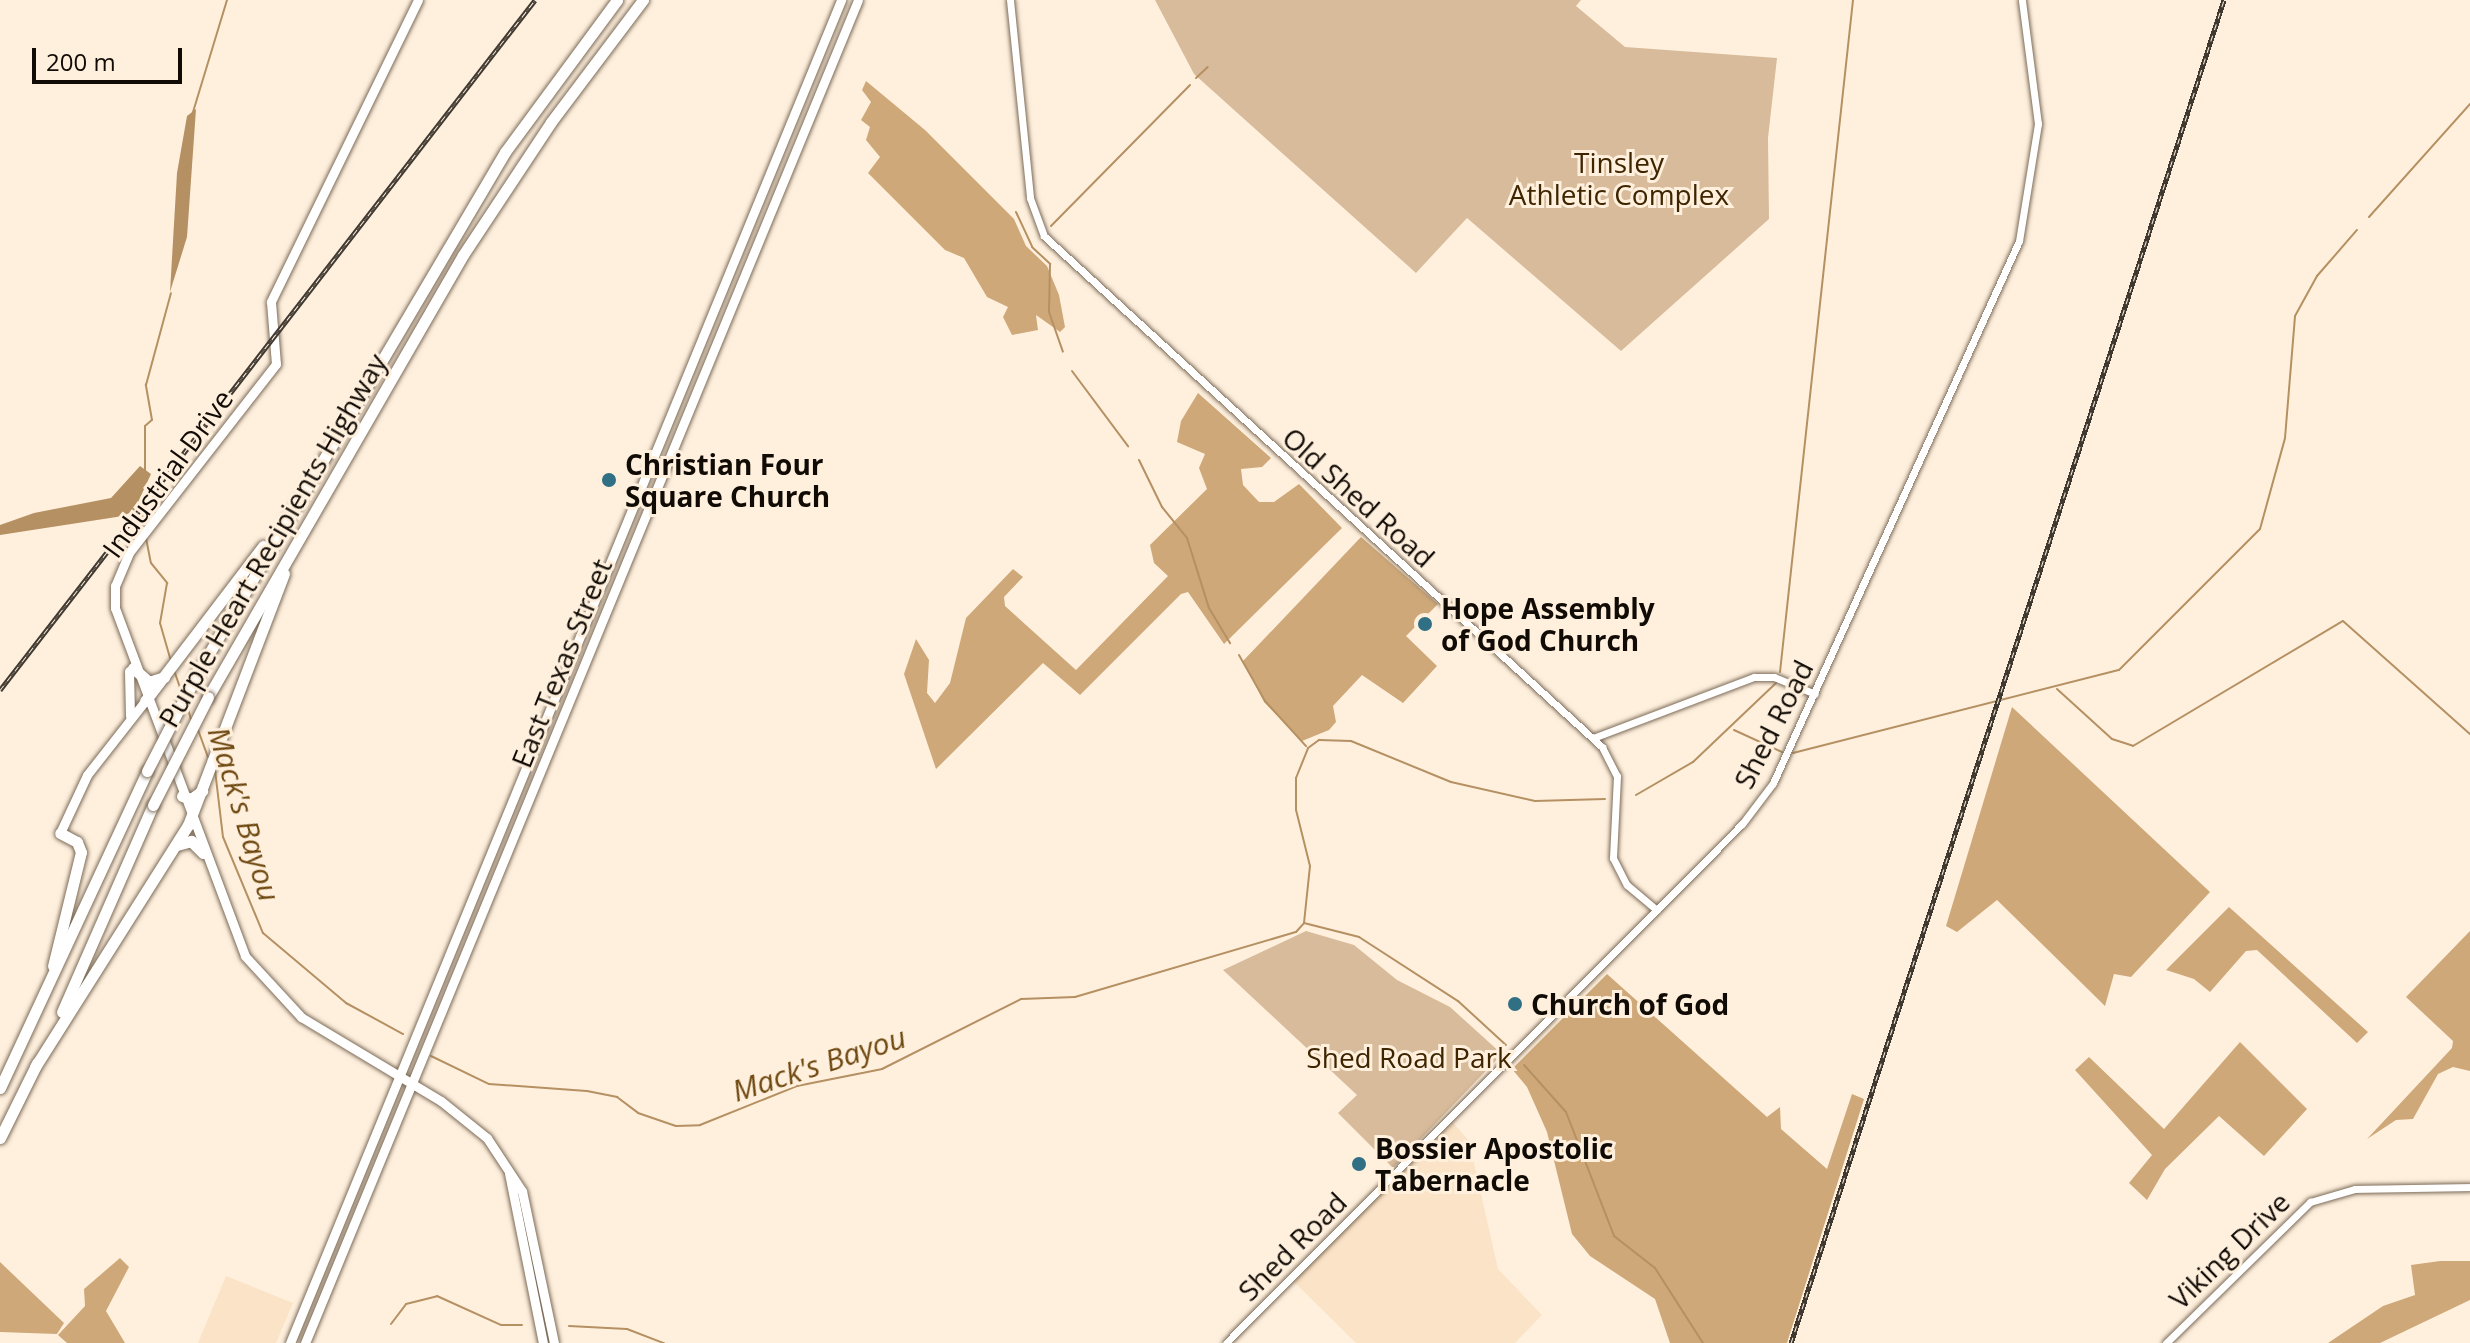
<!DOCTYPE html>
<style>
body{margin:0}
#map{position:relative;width:2470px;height:1343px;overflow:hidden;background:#fff0de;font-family:"Open Sans",sans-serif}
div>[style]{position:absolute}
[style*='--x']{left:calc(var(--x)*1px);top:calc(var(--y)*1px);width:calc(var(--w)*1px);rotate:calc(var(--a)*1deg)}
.built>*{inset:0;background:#fae3c6}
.green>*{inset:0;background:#d7bb9a}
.forest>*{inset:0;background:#cea879}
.water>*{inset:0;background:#b59062}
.stream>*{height:2px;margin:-1px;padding:0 1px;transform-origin:1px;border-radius:1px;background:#b59062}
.roads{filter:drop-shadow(0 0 2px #7c6b58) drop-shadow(0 0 2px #7c6b58)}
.minor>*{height:7px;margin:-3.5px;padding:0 3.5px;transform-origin:3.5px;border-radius:3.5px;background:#fff}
.major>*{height:9px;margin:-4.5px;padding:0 4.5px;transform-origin:4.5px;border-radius:4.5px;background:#fff}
.highway>*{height:11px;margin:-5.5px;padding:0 5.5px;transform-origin:5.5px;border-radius:5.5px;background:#fff}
.rail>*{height:5px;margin-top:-2.5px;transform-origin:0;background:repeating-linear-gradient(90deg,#fff0de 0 6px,#403930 0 12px);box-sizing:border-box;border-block:2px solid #403930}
.bridges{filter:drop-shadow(0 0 2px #7c6b58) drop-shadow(0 0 2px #7c6b58)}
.highway-bridge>*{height:11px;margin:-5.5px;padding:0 5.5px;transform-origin:5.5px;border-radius:5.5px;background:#fff}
.dots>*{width:22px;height:22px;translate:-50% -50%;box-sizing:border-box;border:4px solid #fff0de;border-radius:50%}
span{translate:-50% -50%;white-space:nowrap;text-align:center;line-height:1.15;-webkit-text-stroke:6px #fff0de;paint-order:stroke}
.park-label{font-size:28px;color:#3e2500}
.poi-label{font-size:28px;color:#110b05;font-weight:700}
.left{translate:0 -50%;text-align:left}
.street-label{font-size:28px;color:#110b05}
.water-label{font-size:30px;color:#6e4810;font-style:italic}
.scale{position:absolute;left:32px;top:48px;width:150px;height:36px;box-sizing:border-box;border:4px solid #110b05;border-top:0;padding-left:10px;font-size:24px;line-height:28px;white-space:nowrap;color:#110b05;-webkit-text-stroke:6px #fff0de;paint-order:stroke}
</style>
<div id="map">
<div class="built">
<div style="clip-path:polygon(1449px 1118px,1469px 1141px,1498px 1269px,1542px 1315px,1515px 1343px,1356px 1343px,1291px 1279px)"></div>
<div style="clip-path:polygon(226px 1276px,293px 1303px,276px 1343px,198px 1343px)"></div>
</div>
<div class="green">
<div style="clip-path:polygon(1155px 0,1581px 0,1576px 6px,1625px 47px,1777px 58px,1768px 138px,1769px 219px,1621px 351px,1467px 218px,1416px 273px,1194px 74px)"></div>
<div style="clip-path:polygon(1306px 931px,1354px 945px,1397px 980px,1450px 1007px,1502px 1054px,1393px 1168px,1338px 1113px,1357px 1095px,1223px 970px)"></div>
</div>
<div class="forest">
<div style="clip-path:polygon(866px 81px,925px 130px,1014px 219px,1026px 246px,1047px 266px,1059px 295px,1065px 327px,1060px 332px,1036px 315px,1038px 330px,1012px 335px,1003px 317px,1008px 307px,987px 297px,964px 258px,945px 250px,868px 173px,880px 157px,866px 140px,870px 127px,861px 120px,871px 102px,862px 90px)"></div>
<div style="clip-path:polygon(1198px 393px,1271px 458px,1262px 467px,1241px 469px,1243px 485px,1259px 502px,1274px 502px,1299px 484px,1342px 528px,1224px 644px,1188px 592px,1181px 594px,1080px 695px,1043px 663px,936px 769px,904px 674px,916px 639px,929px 660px,927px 693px,935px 703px,950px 683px,966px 618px,1013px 569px,1023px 577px,1004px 597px,1005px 606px,1076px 670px,1168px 576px,1154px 563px,1150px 545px,1207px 489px,1199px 468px,1205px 454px,1177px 442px,1181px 421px)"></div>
<div style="clip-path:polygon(1361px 537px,1438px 604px,1406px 636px,1437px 666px,1403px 703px,1362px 675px,1333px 706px,1336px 722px,1329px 730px,1302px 741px,1264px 702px,1243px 661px)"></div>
<div style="clip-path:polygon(2012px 707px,2210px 892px,2131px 977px,2114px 974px,2105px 1006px,1997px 900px,1957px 932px,1946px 926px)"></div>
<div style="clip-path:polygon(2229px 907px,2368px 1032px,2357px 1043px,2257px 950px,2246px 951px,2210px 992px,2194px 979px,2166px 970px)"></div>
<div style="clip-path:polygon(2470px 931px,2470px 1071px,2453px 1067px,2438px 1074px,2413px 1119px,2396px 1120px,2367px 1139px,2452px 1048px,2453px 1041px,2406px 997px)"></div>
<div style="clip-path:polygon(1607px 974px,1767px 1117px,1780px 1107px,1781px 1129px,1827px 1169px,1852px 1094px,1864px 1099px,1787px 1343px,1670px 1343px,1655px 1299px,1590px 1256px,1572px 1234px,1547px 1132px,1527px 1087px,1512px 1069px)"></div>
<div style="clip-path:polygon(2240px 1042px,2307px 1109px,2264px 1156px,2219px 1116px,2165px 1169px,2147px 1200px,2129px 1183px,2152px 1155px,2075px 1070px,2089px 1057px,2164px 1129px)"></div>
<div style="clip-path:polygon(120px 1258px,129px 1267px,106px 1311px,125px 1343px,67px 1343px,58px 1335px,85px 1306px,84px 1289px)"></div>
<div style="clip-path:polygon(2440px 1261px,2470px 1261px,2470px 1300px,2380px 1343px,2328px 1343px,2383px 1306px,2415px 1295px,2411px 1265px)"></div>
<div style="clip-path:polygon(0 1262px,64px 1323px,57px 1334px,0 1332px)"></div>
</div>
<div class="water">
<div style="clip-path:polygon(196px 109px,187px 237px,170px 292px,177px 173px,187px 116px)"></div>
<div style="clip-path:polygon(140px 466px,151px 474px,134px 511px,123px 516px,0 535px,0 525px,34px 513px,111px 498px)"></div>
</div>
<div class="stream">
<div style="--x:1196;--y:78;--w:16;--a:-43"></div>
<div style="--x:193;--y:112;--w:117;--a:-73.1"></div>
<div style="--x:1016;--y:212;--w:38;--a:65"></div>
<div style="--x:1032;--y:247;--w:25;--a:43"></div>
<div style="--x:1050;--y:264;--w:48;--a:91.2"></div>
<div style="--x:1049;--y:312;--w:42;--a:70.7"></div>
<div style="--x:2369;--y:217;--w:152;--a:-48.2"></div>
<div style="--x:1051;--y:226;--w:198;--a:-45.4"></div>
<div style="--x:1072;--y:371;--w:94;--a:53.3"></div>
<div style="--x:1139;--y:460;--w:52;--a:63.9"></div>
<div style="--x:1162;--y:507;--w:40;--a:51"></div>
<div style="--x:1187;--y:538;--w:73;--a:72.6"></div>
<div style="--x:1209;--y:608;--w:41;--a:59"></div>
<div style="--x:145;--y:471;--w:45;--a:-90"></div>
<div style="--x:145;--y:426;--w:9;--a:-41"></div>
<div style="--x:152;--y:420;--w:36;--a:-100"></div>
<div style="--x:146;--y:385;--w:95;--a:-74.8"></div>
<div style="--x:135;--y:505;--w:11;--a:34"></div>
<div style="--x:144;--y:511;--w:18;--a:96"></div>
<div style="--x:146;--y:538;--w:25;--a:79"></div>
<div style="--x:151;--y:563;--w:26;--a:51"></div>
<div style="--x:167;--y:583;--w:41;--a:99.9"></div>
<div style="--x:160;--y:623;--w:37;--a:74"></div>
<div style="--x:1239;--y:655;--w:53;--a:60.5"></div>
<div style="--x:1265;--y:701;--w:61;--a:47.7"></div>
<div style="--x:1780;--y:672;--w:676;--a:-83.8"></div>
<div style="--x:175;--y:673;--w:21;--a:71"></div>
<div style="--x:2057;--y:689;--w:74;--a:42.3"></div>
<div style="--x:2112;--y:739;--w:22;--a:18"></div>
<div style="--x:2133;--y:746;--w:244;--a:-30.8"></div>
<div style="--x:2343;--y:621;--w:170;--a:41.7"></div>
<div style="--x:186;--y:702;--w:18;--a:74"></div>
<div style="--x:197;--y:727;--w:32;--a:70"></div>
<div style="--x:1734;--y:730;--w:53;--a:24.6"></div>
<div style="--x:1793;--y:753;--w:336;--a:-14.3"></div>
<div style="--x:2119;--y:670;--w:199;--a:-45"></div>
<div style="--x:2260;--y:529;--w:94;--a:-74.6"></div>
<div style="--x:2285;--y:438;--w:122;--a:-85.3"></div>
<div style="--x:2295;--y:316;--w:46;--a:-61.2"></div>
<div style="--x:2317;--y:276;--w:61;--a:-49"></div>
<div style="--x:215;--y:770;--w:67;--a:83.2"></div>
<div style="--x:223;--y:837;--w:104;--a:67.4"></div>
<div style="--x:263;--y:933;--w:109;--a:40.1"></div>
<div style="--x:346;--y:1003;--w:65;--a:28.5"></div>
<div style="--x:1636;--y:795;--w:66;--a:-30.1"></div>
<div style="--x:1693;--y:762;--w:115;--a:-43.6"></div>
<div style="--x:1304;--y:923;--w:57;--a:-84"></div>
<div style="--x:1310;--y:866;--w:58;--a:-104"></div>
<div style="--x:1296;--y:810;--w:32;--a:-90"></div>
<div style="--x:1296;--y:778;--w:32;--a:-68"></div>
<div style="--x:1308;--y:748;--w:14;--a:-36"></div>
<div style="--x:1319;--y:740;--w:32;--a:2"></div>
<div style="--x:1351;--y:741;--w:108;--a:22.3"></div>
<div style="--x:1451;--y:782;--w:86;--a:12.7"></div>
<div style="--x:1535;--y:801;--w:70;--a:-1.6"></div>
<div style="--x:431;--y:1056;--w:64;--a:25.8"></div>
<div style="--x:489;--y:1084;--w:98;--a:4.1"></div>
<div style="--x:587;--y:1091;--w:31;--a:11"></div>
<div style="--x:617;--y:1097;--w:26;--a:37"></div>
<div style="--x:638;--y:1113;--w:40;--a:18.9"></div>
<div style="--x:676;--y:1126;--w:24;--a:-2"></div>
<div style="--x:700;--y:1125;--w:105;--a:-21.9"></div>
<div style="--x:797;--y:1086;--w:87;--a:-11.3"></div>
<div style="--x:882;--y:1069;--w:156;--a:-26.7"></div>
<div style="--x:1021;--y:999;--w:54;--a:-2.1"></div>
<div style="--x:1075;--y:997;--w:230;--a:-16.4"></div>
<div style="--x:1296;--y:932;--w:12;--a:-48"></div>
<div style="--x:1304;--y:923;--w:57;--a:14.3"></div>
<div style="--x:1359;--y:937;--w:118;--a:32.9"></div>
<div style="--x:1458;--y:1001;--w:65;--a:42.5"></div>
<div style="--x:1524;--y:1065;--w:63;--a:48.2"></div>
<div style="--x:1566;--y:1112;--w:133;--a:68.8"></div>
<div style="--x:1614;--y:1236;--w:52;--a:38"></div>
<div style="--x:1655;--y:1268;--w:89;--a:57.4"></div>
<div style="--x:391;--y:1324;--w:25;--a:-53"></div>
<div style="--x:406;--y:1304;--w:32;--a:-14"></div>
<div style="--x:437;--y:1296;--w:70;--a:24.4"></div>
<div style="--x:501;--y:1325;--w:21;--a:0"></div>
<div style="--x:569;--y:1326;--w:58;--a:3"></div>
<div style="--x:627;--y:1329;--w:40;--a:21"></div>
</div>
<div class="roads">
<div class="minor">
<div style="--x:1010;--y:0;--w:199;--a:84.2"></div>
<div style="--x:1030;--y:198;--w:40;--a:69.8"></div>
<div style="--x:1044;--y:236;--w:757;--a:42.48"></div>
<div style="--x:1602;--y:747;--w:33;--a:63"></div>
<div style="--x:1617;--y:776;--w:82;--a:92.8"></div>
<div style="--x:1613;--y:858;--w:30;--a:63"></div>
<div style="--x:1627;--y:885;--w:39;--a:40"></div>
<div style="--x:1593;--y:738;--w:172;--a:-20.8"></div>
<div style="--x:1754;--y:677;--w:20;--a:0"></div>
<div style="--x:1774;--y:677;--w:44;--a:22.5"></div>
<div style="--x:1226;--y:1343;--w:732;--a:-45.17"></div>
<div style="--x:1742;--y:824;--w:51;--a:-52.9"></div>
<div style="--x:1773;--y:783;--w:595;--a:-65.59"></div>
<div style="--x:2019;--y:241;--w:119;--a:-80.8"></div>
<div style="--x:2038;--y:124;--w:125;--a:-97.4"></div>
<div style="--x:2166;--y:1343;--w:202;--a:-44.4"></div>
<div style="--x:2310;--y:1202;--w:47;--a:-16.1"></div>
<div style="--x:2355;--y:1189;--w:115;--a:-1"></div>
</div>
<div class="major">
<div style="--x:418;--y:0;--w:336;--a:116"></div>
<div style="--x:271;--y:302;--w:62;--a:85.4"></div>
<div style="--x:276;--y:364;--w:239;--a:127.9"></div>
<div style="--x:129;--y:553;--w:36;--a:113"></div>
<div style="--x:115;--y:586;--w:22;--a:90"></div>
<div style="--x:115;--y:608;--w:371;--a:69.5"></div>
<div style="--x:245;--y:956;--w:83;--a:47.4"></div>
<div style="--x:301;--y:1017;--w:163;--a:31"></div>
<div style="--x:441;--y:1101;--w:59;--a:38.8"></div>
<div style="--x:487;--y:1138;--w:64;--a:56.6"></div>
<div style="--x:522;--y:1191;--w:155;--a:78.1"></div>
<div style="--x:129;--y:671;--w:45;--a:88.7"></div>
<div style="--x:60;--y:833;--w:64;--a:-65"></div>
<div style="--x:87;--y:775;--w:94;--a:-51.9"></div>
<div style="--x:509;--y:1173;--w:173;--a:78.7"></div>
<div style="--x:290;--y:1343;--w:1452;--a:-67.69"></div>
<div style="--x:305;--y:1343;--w:1452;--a:-67.62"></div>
</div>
<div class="highway">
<div style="--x:133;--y:668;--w:21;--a:41"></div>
<div style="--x:149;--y:682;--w:16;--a:-18"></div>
<div style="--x:198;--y:672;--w:604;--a:-59.44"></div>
<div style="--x:505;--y:152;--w:189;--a:-53.6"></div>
<div style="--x:208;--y:697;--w:510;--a:-60.02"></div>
<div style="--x:463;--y:255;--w:159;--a:-56.5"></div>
<div style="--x:551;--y:122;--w:153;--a:-53"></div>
<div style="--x:145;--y:701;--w:195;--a:-52.7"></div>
<div style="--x:182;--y:796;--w:9;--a:18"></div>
<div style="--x:191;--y:799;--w:14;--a:-36"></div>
<div style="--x:177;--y:845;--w:15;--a:-16"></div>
<div style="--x:191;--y:841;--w:17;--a:45"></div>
<div style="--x:53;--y:966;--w:117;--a:-76.2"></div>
<div style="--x:81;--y:852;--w:11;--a:-112"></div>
<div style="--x:77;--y:842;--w:19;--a:-152"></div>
<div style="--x:62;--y:1012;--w:226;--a:-66.3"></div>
<div style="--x:35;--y:1067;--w:286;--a:-57.7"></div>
<div style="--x:188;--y:825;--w:269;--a:-69.1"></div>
<div style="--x:0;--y:1088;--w:349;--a:-65.1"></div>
<div style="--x:0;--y:1138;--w:84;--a:-63.7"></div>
</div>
</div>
<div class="rail">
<div style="--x:0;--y:690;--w:873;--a:-52.21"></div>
<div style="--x:1791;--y:1343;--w:1411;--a:-72.13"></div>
</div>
<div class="bridges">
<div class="highway-bridge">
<div style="--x:147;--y:771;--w:111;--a:-62.7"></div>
<div style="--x:153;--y:805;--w:121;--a:-63"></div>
</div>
</div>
<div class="dots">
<div style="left:609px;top:480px;background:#306f84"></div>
<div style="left:1425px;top:624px;background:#306f84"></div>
<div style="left:1515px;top:1004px;background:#306f84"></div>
<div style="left:1359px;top:1164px;background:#306f84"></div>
</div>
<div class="park-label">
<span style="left:1619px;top:178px">Tinsley<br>Athletic Complex</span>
<span style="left:1409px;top:1057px">Shed Road Park</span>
</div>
<div class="poi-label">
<span class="left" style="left:625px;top:480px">Christian Four<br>Square Church</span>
<span class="left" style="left:1441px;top:624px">Hope Assembly<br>of God Church</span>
<span class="left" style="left:1531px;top:1004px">Church of God</span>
<span class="left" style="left:1375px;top:1164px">Bossier Apostolic<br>Tabernacle</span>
</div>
<div class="street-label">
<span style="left:167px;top:473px;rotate:-54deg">Industrial Drive</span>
<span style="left:1359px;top:497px;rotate:42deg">Old Shed Road</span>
<span style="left:272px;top:540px;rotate:-60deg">Purple Heart Recipients Highway</span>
<span style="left:561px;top:663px;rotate:-68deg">East Texas Street</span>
<span style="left:1773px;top:724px;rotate:-63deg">Shed Road</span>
<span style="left:1292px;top:1246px;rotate:-45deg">Shed Road</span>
<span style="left:2229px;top:1250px;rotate:-44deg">Viking Drive</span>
</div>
<div class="water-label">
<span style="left:244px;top:814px;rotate:73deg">Mack's Bayou</span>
<span style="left:819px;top:1064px;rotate:-18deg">Mack's Bayou</span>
</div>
<div class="scale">200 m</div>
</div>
